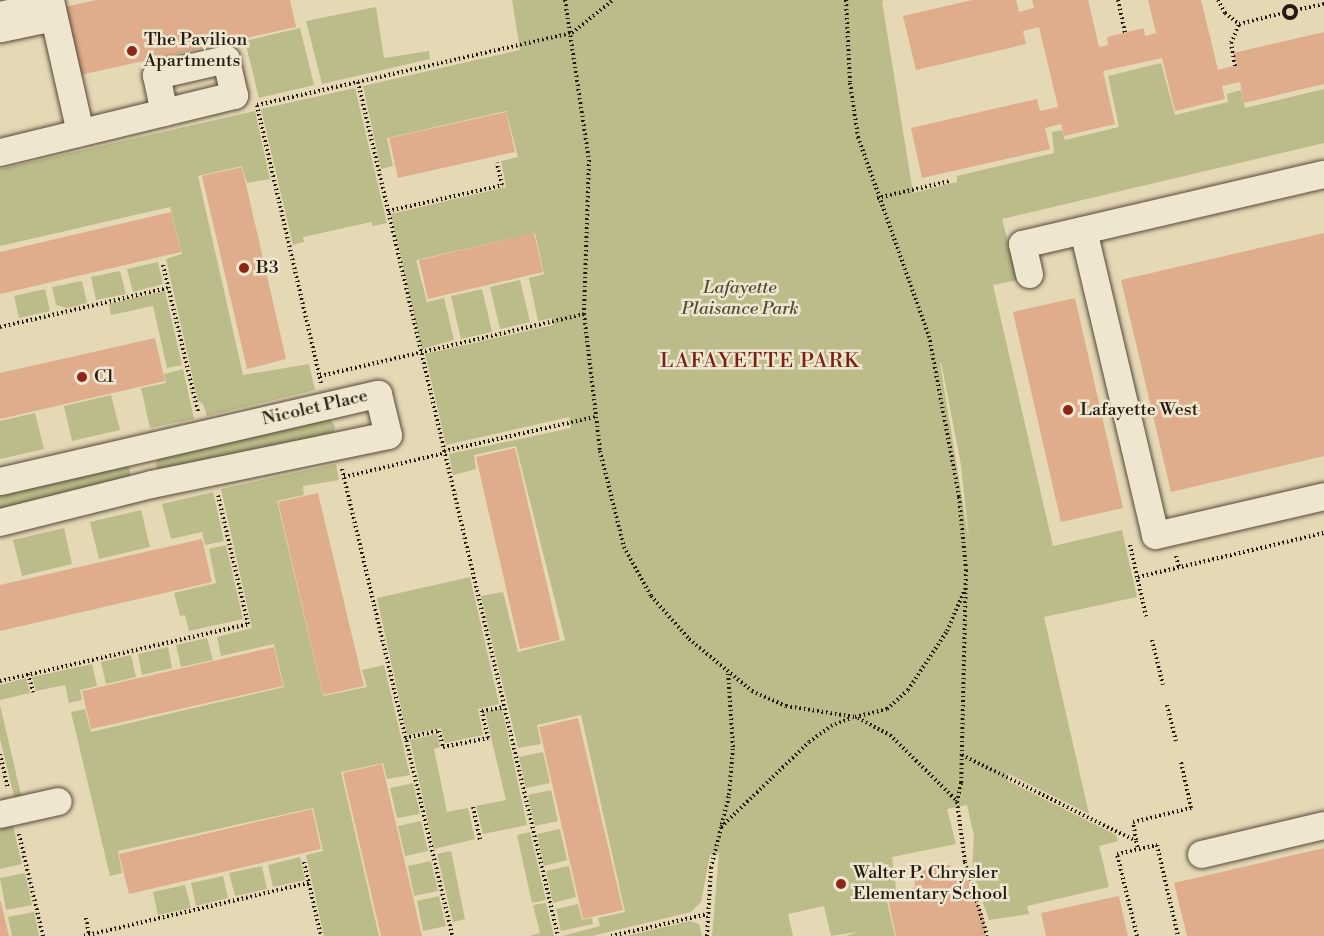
<!DOCTYPE html>
<style>
body{margin:0}
#map{position:relative;width:1324px;height:936px;overflow:hidden;background:#e5d8b5;font-family:"Libre Bodoni",serif}
div>[style]{position:absolute}
[style*='--x']{left:calc(var(--x)*1px);top:calc(var(--y)*1px);width:calc(var(--w)*1px);rotate:calc(var(--a)*1deg)}
.green>*{inset:0;background:#bbbc89}
.building>*{inset:0;background:#dfad8b}
.path>*{height:4px;margin-top:-2px;transform-origin:0;background:repeating-linear-gradient(90deg,#261910 0 1.5px,transparent 0 4.5px)}
.path>.ring{margin:-2px;padding:0;box-sizing:content-box;background:none;border:4px solid #261910;border-radius:50%}
.roads{filter:drop-shadow(0 0 2px #564939) drop-shadow(0 0 2px #564939)}
.minor>*{height:27px;margin:-13.5px;padding:0 13.5px;transform-origin:13.5px;border-radius:13.5px;background:#eee6cf}
.dots>*{width:16px;height:16px;translate:-50% -50%;box-sizing:border-box;border:3px solid #eee6cf;border-radius:50%}
span{translate:-50% -50%;white-space:nowrap;text-align:center;line-height:1.15;-webkit-text-stroke:5px #eee6cf;paint-order:stroke}
.poi-label{font-size:18px;color:#261910}
.left{translate:0 -50%;text-align:left}
.park-label{font-size:18px;color:#534a34;font-style:italic}
.street-label{font-size:18px;color:#261910}
.neighbourhood-label{font-size:20px;color:#7a1f14;letter-spacing:1.5px}
</style>
<div id="map">
<div class="green">
<div style="clip-path:polygon(evenodd,512px 0,885px 0,882px 1px,913px 193px,957px 182px,957px 176px,1054px 153px,1052px 132px,1062px 130px,1065px 140px,1119px 127px,1108px 76px,1161px 63px,1175px 115px,1228px 102px,1227px 94px,1241px 90px,1245px 108px,1324px 89px,1324px 143px,1002px 219px,1018px 280px,993px 285px,1053px 546px,1122px 530px,1137px 597px,1044px 617px,1089px 814px,1007px 773px,1008px 781px,1116px 835px,1118px 841px,1099px 846px,1109px 887px,1027px 906px,1029px 914px,989px 920px,972px 871px,974px 836px,967px 805px,947px 809px,956px 844px,892px 857px,896px 889px,885px 893px,895px 936px,846px 936px,857px 932px,831px 936px,824px 906px,788px 914px,793px 936px,712px 936px,719px 853px,710px 855px,701px 902px,691px 912px,592px 936px,562px 936px,600px 926px,598px 918px,625px 912px,581px 715px,537px 725px,541px 744px,518px 748px,481px 596px,503px 592px,518px 652px,565px 640px,516px 446px,474px 455px,476px 469px,453px 475px,449px 454px,571px 428px,569px 417px,446px 445px,425px 354px,553px 325px,552px 318px,538px 321px,529px 278px,544px 274px,535px 233px,416px 260px,427px 302px,444px 298px,454px 340px,422px 349px,391px 214px,506px 187px,501px 161px,518px 157px,506px 111px,387px 138px,393px 166px,381px 169px,363px 86px,520px 50px,512px 0,941px 362px,961px 465px,969px 540px,940px 363px,941px 362px)"></div>
<div style="clip-path:polygon(376px 7px,384px 58px,429px 51px,430px 59px,322px 84px,306px 21px)"></div>
<div style="clip-path:polygon(300px 28px,314px 85px,259px 98px,245px 41px)"></div>
<div style="clip-path:polygon(355px 88px,387px 223px,373px 226px,371px 222px,303px 237px,304px 242px,293px 245px,261px 109px)"></div>
<div style="clip-path:polygon(255px 111px,270px 179px,247px 183px,242px 166px,198px 176px,243px 375px,309px 364px,315px 390px,207px 416px,203px 404px,198px 401px,166px 259px,182px 254px,170px 207px,0 246px,0 169px)"></div>
<div style="clip-path:polygon(158px 262px,163px 284px,133px 292px,127px 269px)"></div>
<div style="clip-path:polygon(120px 271px,126px 294px,96px 300px,91px 277px)"></div>
<div style="clip-path:polygon(520px 280px,530px 322px,500px 329px,490px 287px)"></div>
<div style="clip-path:polygon(82px 281px,87px 303px,67px 308px,56px 305px,52px 287px)"></div>
<div style="clip-path:polygon(45px 289px,50px 311px,19px 318px,14px 296px)"></div>
<div style="clip-path:polygon(482px 289px,492px 332px,461px 339px,451px 296px)"></div>
<div style="clip-path:polygon(165px 291px,182px 365px,167px 368px,153px 306px,111px 315px,109px 304px)"></div>
<div style="clip-path:polygon(183px 369px,194px 419px,150px 428px,141px 388px,166px 383px,164px 374px)"></div>
<div style="clip-path:polygon(111px 395px,120px 430px,72px 441px,64px 406px)"></div>
<div style="clip-path:polygon(35px 413px,44px 449px,0 459px,0 421px)"></div>
<div style="clip-path:polygon(329px 418px,335px 426px,333px 435px,158px 471px,156px 464px,157px 458px)"></div>
<div style="clip-path:polygon(123px 464px,129px 467px,131px 479px,0 512px,0 493px)"></div>
<div style="clip-path:polygon(336px 464px,339px 480px,303px 486px,304px 495px,277px 501px,323px 696px,367px 687px,362px 670px,384px 665px,410px 775px,387px 779px,383px 763px,341px 772px,379px 936px,324px 936px,306px 855px,323px 851px,313px 808px,118px 851px,122px 873px,110px 876px,71px 712px,85px 709px,91px 732px,284px 687px,274px 644px,221px 656px,217px 637px,252px 628px,221px 489px)"></div>
<div style="clip-path:polygon(213px 492px,224px 541px,205px 545px,202px 532px,171px 539px,162px 504px)"></div>
<div style="clip-path:polygon(141px 510px,150px 547px,99px 559px,90px 522px)"></div>
<div style="clip-path:polygon(64px 528px,72px 564px,22px 576px,13px 540px)"></div>
<div style="clip-path:polygon(226px 545px,243px 619px,189px 631px,185px 615px,180px 616px,174px 593px,216px 583px,209px 549px)"></div>
<div style="clip-path:polygon(470px 577px,499px 704px,478px 709px,483px 735px,445px 743px,441px 728px,407px 735px,377px 598px)"></div>
<div style="clip-path:polygon(207px 638px,213px 660px,181px 667px,176px 645px)"></div>
<div style="clip-path:polygon(168px 647px,172px 668px,142px 675px,138px 654px)"></div>
<div style="clip-path:polygon(131px 655px,136px 677px,106px 684px,101px 662px)"></div>
<div style="clip-path:polygon(92px 664px,97px 686px,80px 690px,82px 700px,69px 703px,65px 685px,36px 691px,32px 677px)"></div>
<div style="clip-path:polygon(26px 678px,30px 693px,0 700px,0 685px)"></div>
<div style="clip-path:polygon(0 705px,22px 799px,15px 800px,0 739px)"></div>
<div style="clip-path:polygon(502px 708px,527px 825px,483px 834px,476px 806px,506px 800px,485px 712px)"></div>
<div style="clip-path:polygon(437px 734px,440px 747px,434px 749px,447px 812px,468px 808px,475px 839px,434px 849px,410px 740px)"></div>
<div style="clip-path:polygon(543px 752px,550px 783px,526px 788px,519px 757px)"></div>
<div style="clip-path:polygon(413px 783px,420px 814px,397px 818px,390px 788px)"></div>
<div style="clip-path:polygon(551px 790px,558px 821px,535px 826px,528px 795px)"></div>
<div style="clip-path:polygon(421px 821px,428px 851px,405px 856px,398px 826px)"></div>
<div style="clip-path:polygon(12px 822px,22px 864px,0 869px,0 824px)"></div>
<div style="clip-path:polygon(560px 829px,567px 860px,544px 866px,537px 834px)"></div>
<div style="clip-path:polygon(530px 832px,546px 900px,532px 903px,517px 835px)"></div>
<div style="clip-path:polygon(451px 851px,465px 919px,453px 922px,437px 854px)"></div>
<div style="clip-path:polygon(300px 857px,305px 880px,273px 887px,268px 865px)"></div>
<div style="clip-path:polygon(431px 861px,438px 891px,414px 896px,408px 866px)"></div>
<div style="clip-path:polygon(262px 866px,267px 889px,235px 896px,229px 873px)"></div>
<div style="clip-path:polygon(569px 866px,576px 897px,553px 903px,546px 871px)"></div>
<div style="clip-path:polygon(25px 873px,32px 905px,6px 910px,0 878px)"></div>
<div style="clip-path:polygon(223px 876px,228px 898px,196px 906px,191px 883px)"></div>
<div style="clip-path:polygon(185px 885px,191px 908px,158px 915px,153px 892px)"></div>
<div style="clip-path:polygon(439px 896px,446px 926px,423px 931px,417px 901px)"></div>
<div style="clip-path:polygon(546px 903px,554px 936px,530px 936px,540px 933px,533px 905px)"></div>
<div style="clip-path:polygon(578px 904px,582px 920px,592px 918px,593px 924px,561px 931px,556px 909px)"></div>
<div style="clip-path:polygon(34px 912px,39px 936px,12px 936px,8px 917px)"></div>
<div style="clip-path:polygon(690px 921px,699px 924px,702px 936px,626px 936px)"></div>
</div>
<div class="building">
<div style="clip-path:polygon(96px 0,290px 0,296px 27px,80px 75px,65px 7px)"></div>
<div style="clip-path:polygon(972px 0,1016px 0,1019px 12px,1034px 8px,1032px 0,1088px 0,1099px 47px,1108px 45px,1107px 37px,1144px 28px,1145px 36px,1156px 33px,1148px 0,1201px 0,1218px 70px,1237px 65px,1233px 53px,1324px 32px,1324px 84px,1244px 103px,1240px 82px,1222px 86px,1225px 99px,1175px 111px,1162px 58px,1103px 71px,1115px 124px,1064px 136px,1061px 124px,1045px 128px,1050px 149px,922px 178px,911px 128px,1037px 99px,1040px 111px,1058px 107px,1039px 27px,1023px 31px,1026px 44px,916px 70px,903px 16px)"></div>
<div style="clip-path:polygon(506px 112px,515px 152px,398px 178px,389px 138px)"></div>
<div style="clip-path:polygon(242px 167px,286px 359px,247px 369px,202px 176px)"></div>
<div style="clip-path:polygon(171px 212px,181px 252px,0 294px,0 252px)"></div>
<div style="clip-path:polygon(534px 233px,543px 272px,428px 299px,419px 260px)"></div>
<div style="clip-path:polygon(1324px 233px,1324px 456px,1171px 492px,1121px 280px)"></div>
<div style="clip-path:polygon(1075px 298px,1123px 508px,1061px 522px,1013px 312px)"></div>
<div style="clip-path:polygon(155px 338px,165px 381px,0 419px,0 373px)"></div>
<div style="clip-path:polygon(515px 448px,560px 640px,520px 649px,476px 457px)"></div>
<div style="clip-path:polygon(318px 493px,364px 686px,323px 695px,278px 502px)"></div>
<div style="clip-path:polygon(202px 539px,212px 582px,0 631px,0 585px)"></div>
<div style="clip-path:polygon(274px 647px,283px 686px,91px 729px,82px 691px)"></div>
<div style="clip-path:polygon(578px 718px,623px 910px,583px 919px,539px 727px)"></div>
<div style="clip-path:polygon(382px 764px,422px 936px,381px 936px,343px 773px)"></div>
<div style="clip-path:polygon(312px 809px,321px 849px,129px 894px,119px 854px)"></div>
<div style="clip-path:polygon(1324px 848px,1324px 936px,1187px 936px,1174px 883px)"></div>
<div style="clip-path:polygon(950px 865px,955px 878px,967px 876px,984px 919px,986px 936px,896px 936px,887px 894px,915px 888px,914px 872px)"></div>
<div style="clip-path:polygon(1119px 896px,1128px 936px,1046px 936px,1041px 913px)"></div>
<div style="clip-path:polygon(0 902px,1px 902px,9px 936px,0 936px)"></div>
</div>
<div class="path">
<div style="--x:565;--y:0;--w:162;--a:81.5"></div>
<div style="--x:589;--y:160;--w:154;--a:91.9"></div>
<div style="--x:584;--y:314;--w:138;--a:83.3"></div>
<div style="--x:600;--y:451;--w:99;--a:76"></div>
<div style="--x:624;--y:547;--w:56;--a:61.1"></div>
<div style="--x:651;--y:596;--w:57;--a:48.5"></div>
<div style="--x:689;--y:639;--w:82;--a:39.5"></div>
<div style="--x:752;--y:691;--w:37;--a:24"></div>
<div style="--x:786;--y:706;--w:70;--a:9.1"></div>
<div style="--x:855;--y:717;--w:33;--a:-14"></div>
<div style="--x:887;--y:709;--w:28;--a:-42"></div>
<div style="--x:908;--y:690;--w:71;--a:-56.5"></div>
<div style="--x:947;--y:631;--w:46;--a:-66.8"></div>
<div style="--x:846;--y:0;--w:83;--a:87.2"></div>
<div style="--x:850;--y:83;--w:55;--a:81.6"></div>
<div style="--x:858;--y:137;--w:211;--a:70.4"></div>
<div style="--x:929;--y:336;--w:164;--a:79.4"></div>
<div style="--x:959;--y:497;--w:73;--a:84.5"></div>
<div style="--x:966;--y:570;--w:213;--a:91.3"></div>
<div style="--x:961;--y:783;--w:19;--a:102"></div>
<div style="--x:957;--y:802;--w:61;--a:82.4"></div>
<div style="--x:965;--y:862;--w:77;--a:73.4"></div>
<div style="--x:1118;--y:0;--w:34;--a:78"></div>
<div style="--x:1218;--y:0;--w:15;--a:62"></div>
<div style="--x:1225;--y:13;--w:18;--a:38"></div>
<div class="ring" style="left:1284px;top:6px;width:8px;height:8px"></div>
<div style="--x:1296;--y:10;--w:29;--a:-12"></div>
<div style="--x:1235;--y:66;--w:23;--a:-100"></div>
<div style="--x:1231;--y:43;--w:21;--a:-67"></div>
<div style="--x:1239;--y:24;--w:45;--a:-14"></div>
<div style="--x:358;--y:82;--w:877;--a:76.82"></div>
<div style="--x:877;--y:198;--w:75;--a:-13.1"></div>
<div style="--x:388;--y:211;--w:117;--a:-12.8"></div>
<div style="--x:502;--y:185;--w:23;--a:-103"></div>
<div style="--x:163;--y:265;--w:151;--a:76.6"></div>
<div style="--x:0;--y:327;--w:172;--a:-13.1"></div>
<div style="--x:320;--y:376;--w:271;--a:-13.2"></div>
<div style="--x:321;--y:383;--w:285;--a:-103"></div>
<div style="--x:257;--y:105;--w:323;--a:-12.9"></div>
<div style="--x:572;--y:33;--w:53;--a:-38.8"></div>
<div style="--x:444;--y:451;--w:155;--a:-12.7"></div>
<div style="--x:342;--y:469;--w:480;--a:76.7"></div>
<div style="--x:344;--y:477;--w:104;--a:-13.4"></div>
<div style="--x:1130;--y:545;--w:73;--a:77.3"></div>
<div style="--x:1176;--y:556;--w:11;--a:75"></div>
<div style="--x:1138;--y:577;--w:191;--a:-13.3"></div>
<div style="--x:1152;--y:640;--w:46;--a:76.3"></div>
<div style="--x:28;--y:674;--w:19;--a:74"></div>
<div style="--x:0;--y:681;--w:254;--a:-12.9"></div>
<div style="--x:248;--y:624;--w:132;--a:-103.1"></div>
<div style="--x:1167;--y:705;--w:37;--a:76"></div>
<div style="--x:858;--y:718;--w:36;--a:28"></div>
<div style="--x:890;--y:735;--w:94;--a:44.6"></div>
<div style="--x:405;--y:738;--w:35;--a:-12"></div>
<div style="--x:439;--y:731;--w:16;--a:76"></div>
<div style="--x:443;--y:747;--w:46;--a:-11.3"></div>
<div style="--x:488;--y:738;--w:28;--a:-103"></div>
<div style="--x:482;--y:711;--w:22;--a:-10"></div>
<div style="--x:0;--y:754;--w:35;--a:77"></div>
<div style="--x:962;--y:755;--w:194;--a:26.3"></div>
<div style="--x:1136;--y:841;--w:8;--a:76"></div>
<div style="--x:473;--y:807;--w:35;--a:78"></div>
<div style="--x:721;--y:827;--w:122;--a:-44"></div>
<div style="--x:809;--y:742;--w:27;--a:-36"></div>
<div style="--x:831;--y:726;--w:22;--a:-22"></div>
<div style="--x:19;--y:834;--w:105;--a:76.8"></div>
<div style="--x:1136;--y:840;--w:18;--a:-99"></div>
<div style="--x:1133;--y:822;--w:60;--a:-13.6"></div>
<div style="--x:1191;--y:808;--w:47;--a:-102.3"></div>
<div style="--x:304;--y:862;--w:76;--a:77.1"></div>
<div style="--x:86;--y:918;--w:17;--a:80"></div>
<div style="--x:84;--y:936;--w:231;--a:-13.3"></div>
<div style="--x:611;--y:936;--w:99;--a:-12.8"></div>
<div style="--x:707;--y:936;--w:68;--a:-86.6"></div>
<div style="--x:711;--y:868;--w:75;--a:-76.1"></div>
<div style="--x:729;--y:795;--w:48;--a:-85.2"></div>
<div style="--x:733;--y:747;--w:75;--a:-93.8"></div>
<div style="--x:1137;--y:936;--w:84;--a:-103.7"></div>
<div style="--x:1117;--y:854;--w:41;--a:-12.7"></div>
<div style="--x:1157;--y:845;--w:93;--a:77"></div>
</div>
<div class="roads">
<div class="minor">
<div style="--x:50;--y:0;--w:135;--a:77.2"></div>
<div style="--x:0;--y:15;--w:36;--a:-13"></div>
<div style="--x:35;--y:7;--w:10;--a:37"></div>
<div style="--x:43;--y:13;--w:8;--a:120"></div>
<div style="--x:39;--y:20;--w:40;--a:168"></div>
<div style="--x:0;--y:152;--w:241;--a:-13.7"></div>
<div style="--x:234;--y:95;--w:37;--a:-103"></div>
<div style="--x:226;--y:59;--w:72;--a:167.1"></div>
<div style="--x:156;--y:75;--w:38;--a:78"></div>
<div style="--x:1083;--y:230;--w:313;--a:76.7"></div>
<div style="--x:1155;--y:535;--w:173;--a:-13"></div>
<div style="--x:1029;--y:274;--w:31;--a:-103"></div>
<div style="--x:1022;--y:244;--w:310;--a:-13.1"></div>
<div style="--x:0;--y:481;--w:388;--a:-13"></div>
<div style="--x:378;--y:394;--w:42;--a:76.3"></div>
<div style="--x:388;--y:435;--w:242;--a:168.3"></div>
<div style="--x:151;--y:484;--w:156;--a:165.9"></div>
<div style="--x:0;--y:814;--w:59;--a:-12.6"></div>
<div style="--x:1201;--y:854;--w:126;--a:-13.3"></div>
</div>
</div>
<div class="dots">
<div style="left:132px;top:51px;background:#8f2418"></div>
<div style="left:244px;top:268px;background:#8f2418"></div>
<div style="left:82px;top:377px;background:#8f2418"></div>
<div style="left:1068px;top:410px;background:#8f2418"></div>
<div style="left:841px;top:884px;background:#8f2418"></div>
</div>
<div class="poi-label">
<span class="left" style="left:144px;top:51px">The Pavilion<br>Apartments</span>
<span class="left" style="left:256px;top:268px">B3</span>
<span class="left" style="left:94px;top:377px">C1</span>
<span class="left" style="left:1080px;top:410px">Lafayette West</span>
<span class="left" style="left:853px;top:884px">Walter P. Chrysler<br>Elementary School</span>
</div>
<div class="park-label">
<span style="left:740px;top:299px">Lafayette<br>Plaisance Park</span>
</div>
<div class="street-label">
<span style="left:315px;top:408px;rotate:-13deg">Nicolet Place</span>
</div>
<div class="neighbourhood-label">
<span style="left:760px;top:361px">LAFAYETTE PARK</span>
</div>
</div>
